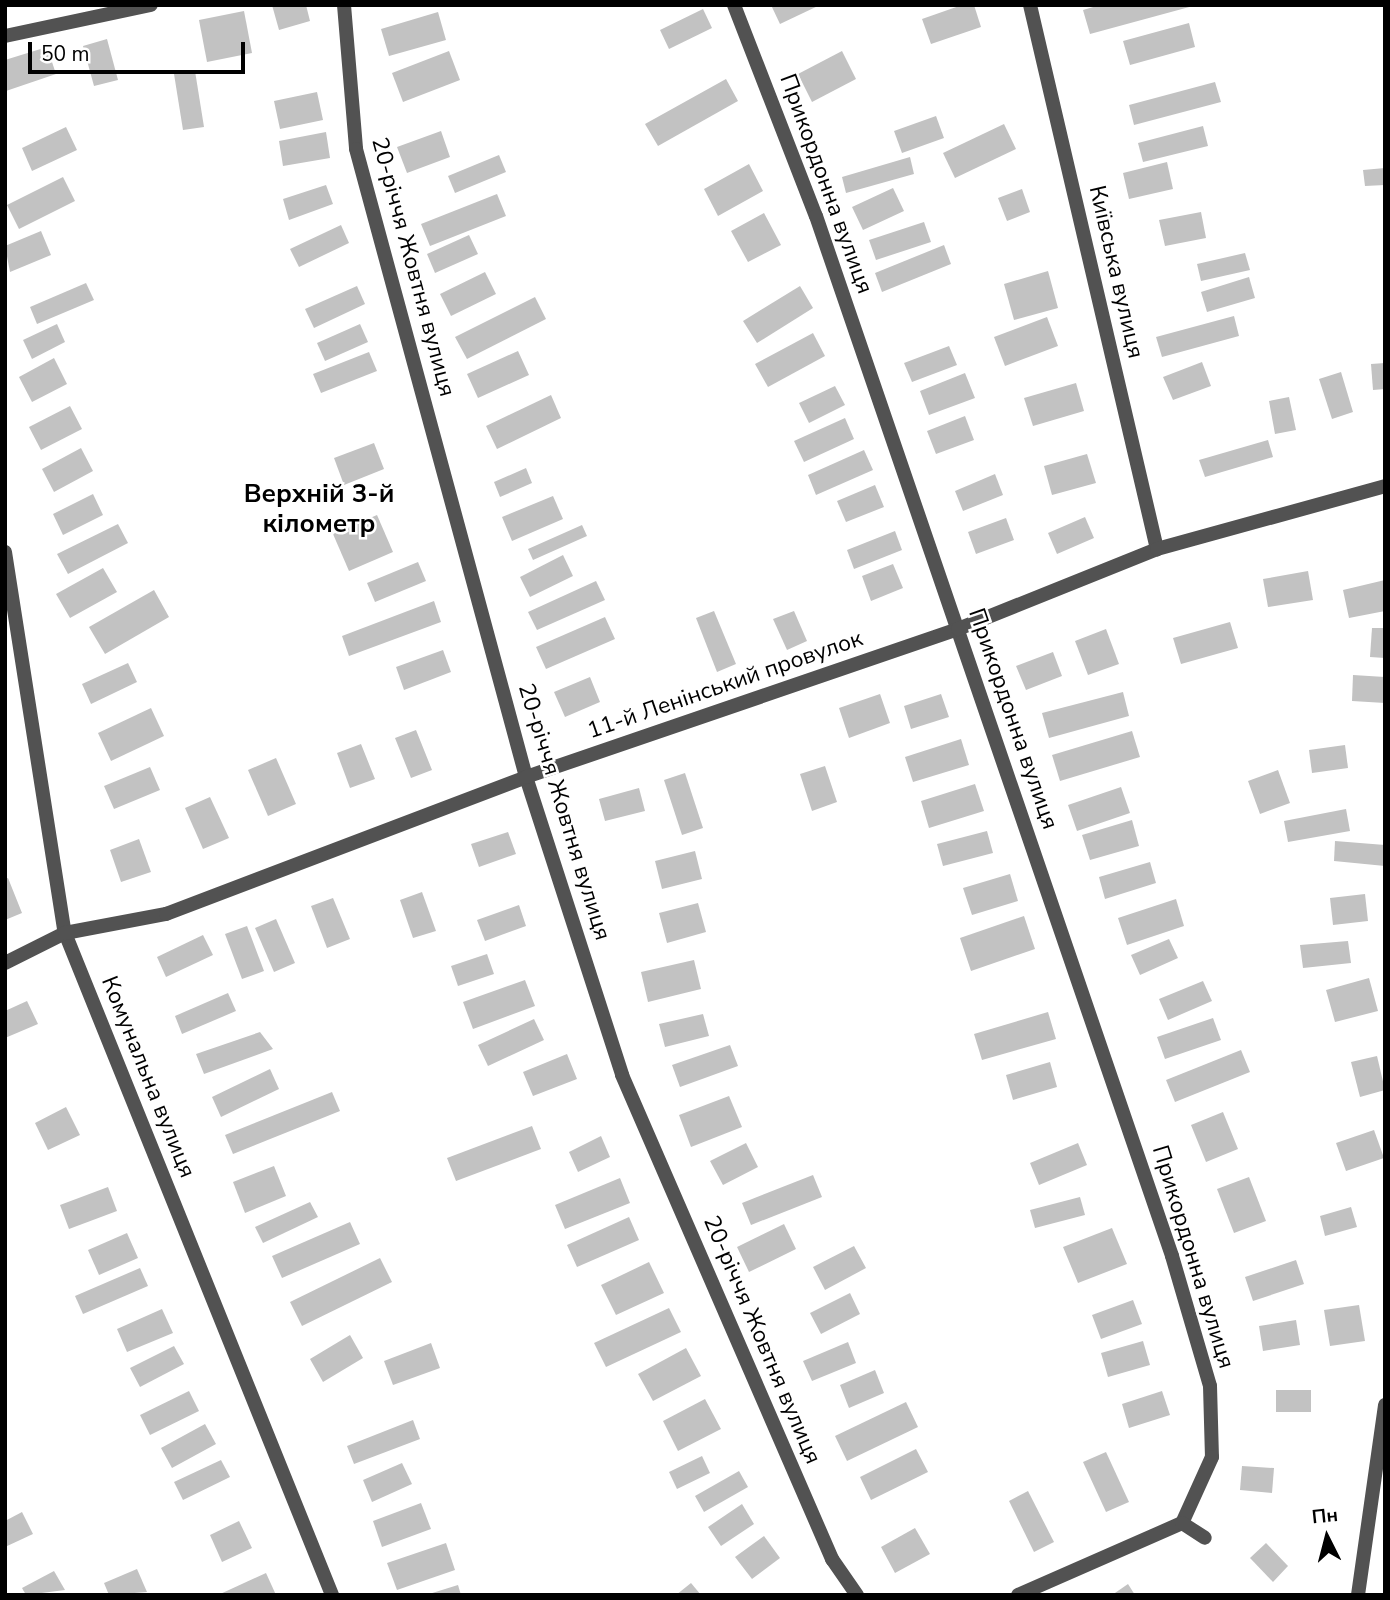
<!DOCTYPE html>
<meta charset="utf-8">
<style>
body{margin:0}
#map{position:relative;width:1390px;height:1600px;overflow:hidden;background:#fff;font-family:"Nunito Sans",sans-serif}
div>[style]{position:absolute}
[style*='--x']{left:calc(var(--x)*1px);top:calc(var(--y)*1px);width:calc(var(--w)*1px);rotate:calc(var(--a)*1deg)}
.building>*{inset:0;background:#c2c2c2}
.service>*{height:14px;margin:-7px;padding:0 7px;transform-origin:7px;border-radius:7px;background:#525252}
.minor>*{height:14px;margin:-7px;padding:0 7px;transform-origin:7px;border-radius:7px;background:#525252}
span{translate:-50% -50%;white-space:nowrap;text-align:center;line-height:1.15;-webkit-text-stroke:5px #fff;paint-order:stroke}
.street-label{font-size:23px;color:#000}
.quarter-label{font-size:26px;color:#000;font-weight:700}
.frame{position:absolute;inset:0;border:7px solid #000;pointer-events:none}
.north{position:absolute;left:1292px;top:1502px;width:70px;height:70px;-webkit-text-stroke:5px #fff;paint-order:stroke;rotate:354deg;font-size:19px;font-weight:700;line-height:28px;text-align:center;color:#000}
.north::after{content:'';display:block;margin:auto;width:24px;height:32px;background:#000;clip-path:polygon(50% 0,100% 100%,50% 72%,0 100%)}
.scale{position:absolute;left:28px;top:42px;width:217px;height:32px;box-sizing:border-box;border:4px solid #000;border-top:0;padding-left:9px;font-size:21px;line-height:24px;white-space:nowrap;color:#000;-webkit-text-stroke:5px #fff;paint-order:stroke}
</style>
<div id="map">
<div class="building">
<div style="clip-path:polygon(272px 5px,306px 5px,310px 21px,279px 30px)"></div>
<div style="clip-path:polygon(771px 5px,820px 5px,780px 24px)"></div>
<div style="clip-path:polygon(962px 5px,974px 5px,981px 27px,931px 44px,922px 19px)"></div>
<div style="clip-path:polygon(1100px 5px,1193px 5px,1193px 6px,1090px 34px,1083px 10px)"></div>
<div style="clip-path:polygon(703px 9px,712px 28px,669px 49px,660px 30px)"></div>
<div style="clip-path:polygon(244px 11px,252px 53px,207px 62px,199px 20px)"></div>
<div style="clip-path:polygon(438px 12px,446px 40px,389px 56px,381px 29px)"></div>
<div style="clip-path:polygon(1189px 23px,1195px 47px,1130px 65px,1123px 41px)"></div>
<div style="clip-path:polygon(107px 39px,118px 80px,94px 86px,83px 46px)"></div>
<div style="clip-path:polygon(47px 47px,56px 74px,6px 91px,5px 60px)"></div>
<div style="clip-path:polygon(449px 51px,460px 80px,403px 102px,392px 73px)"></div>
<div style="clip-path:polygon(842px 51px,856px 79px,812px 102px,798px 74px)"></div>
<div style="clip-path:polygon(195px 71px,204px 127px,183px 130px,174px 74px)"></div>
<div style="clip-path:polygon(726px 79px,738px 101px,658px 146px,645px 124px)"></div>
<div style="clip-path:polygon(1215px 82px,1221px 102px,1134px 125px,1129px 105px)"></div>
<div style="clip-path:polygon(317px 92px,323px 120px,280px 129px,274px 101px)"></div>
<div style="clip-path:polygon(936px 116px,944px 138px,902px 153px,894px 131px)"></div>
<div style="clip-path:polygon(1004px 124px,1016px 149px,955px 178px,943px 153px)"></div>
<div style="clip-path:polygon(1203px 126px,1208px 146px,1143px 162px,1138px 143px)"></div>
<div style="clip-path:polygon(66px 127px,77px 150px,32px 171px,22px 148px)"></div>
<div style="clip-path:polygon(441px 131px,450px 157px,407px 173px,397px 147px)"></div>
<div style="clip-path:polygon(326px 132px,330px 158px,283px 166px,279px 141px)"></div>
<div style="clip-path:polygon(499px 155px,506px 172px,455px 193px,448px 176px)"></div>
<div style="clip-path:polygon(910px 157px,914px 174px,846px 193px,842px 177px)"></div>
<div style="clip-path:polygon(1167px 162px,1173px 189px,1129px 199px,1123px 173px)"></div>
<div style="clip-path:polygon(749px 164px,763px 191px,718px 216px,704px 189px)"></div>
<div style="clip-path:polygon(1385px 168px,1385px 185px,1365px 186px,1363px 170px)"></div>
<div style="clip-path:polygon(63px 177px,75px 201px,19px 229px,7px 205px)"></div>
<div style="clip-path:polygon(326px 185px,333px 204px,289px 220px,283px 199px)"></div>
<div style="clip-path:polygon(893px 188px,904px 211px,863px 230px,852px 207px)"></div>
<div style="clip-path:polygon(1022px 189px,1030px 212px,1007px 221px,998px 198px)"></div>
<div style="clip-path:polygon(497px 194px,506px 216px,430px 246px,421px 224px)"></div>
<div style="clip-path:polygon(1201px 212px,1206px 238px,1165px 246px,1159px 220px)"></div>
<div style="clip-path:polygon(764px 213px,781px 245px,748px 262px,731px 231px)"></div>
<div style="clip-path:polygon(924px 222px,931px 242px,876px 260px,869px 240px)"></div>
<div style="clip-path:polygon(341px 225px,349px 243px,299px 267px,290px 249px)"></div>
<div style="clip-path:polygon(41px 231px,51px 255px,10px 272px,5px 246px)"></div>
<div style="clip-path:polygon(469px 235px,478px 254px,435px 273px,427px 254px)"></div>
<div style="clip-path:polygon(944px 245px,951px 264px,882px 292px,875px 273px)"></div>
<div style="clip-path:polygon(1245px 253px,1250px 270px,1201px 281px,1197px 264px)"></div>
<div style="clip-path:polygon(1048px 271px,1058px 308px,1014px 320px,1004px 284px)"></div>
<div style="clip-path:polygon(485px 272px,496px 294px,451px 316px,440px 294px)"></div>
<div style="clip-path:polygon(1249px 277px,1255px 298px,1207px 312px,1201px 292px)"></div>
<div style="clip-path:polygon(86px 283px,94px 300px,37px 324px,30px 307px)"></div>
<div style="clip-path:polygon(357px 286px,365px 304px,314px 328px,305px 309px)"></div>
<div style="clip-path:polygon(800px 286px,813px 308px,757px 343px,743px 321px)"></div>
<div style="clip-path:polygon(535px 297px,546px 319px,467px 359px,455px 337px)"></div>
<div style="clip-path:polygon(1234px 316px,1239px 336px,1162px 357px,1156px 337px)"></div>
<div style="clip-path:polygon(1047px 317px,1058px 346px,1005px 366px,994px 337px)"></div>
<div style="clip-path:polygon(57px 324px,65px 342px,32px 359px,23px 340px)"></div>
<div style="clip-path:polygon(360px 324px,368px 342px,325px 361px,317px 343px)"></div>
<div style="clip-path:polygon(813px 333px,825px 356px,768px 387px,755px 364px)"></div>
<div style="clip-path:polygon(949px 346px,957px 365px,912px 382px,904px 363px)"></div>
<div style="clip-path:polygon(518px 351px,529px 375px,478px 398px,467px 374px)"></div>
<div style="clip-path:polygon(369px 352px,377px 371px,321px 393px,313px 374px)"></div>
<div style="clip-path:polygon(54px 358px,67px 384px,32px 402px,19px 377px)"></div>
<div style="clip-path:polygon(1202px 362px,1211px 386px,1173px 400px,1163px 377px)"></div>
<div style="clip-path:polygon(1385px 363px,1385px 389px,1373px 390px,1371px 364px)"></div>
<div style="clip-path:polygon(1341px 372px,1353px 412px,1332px 419px,1319px 379px)"></div>
<div style="clip-path:polygon(965px 373px,975px 398px,929px 415px,920px 391px)"></div>
<div style="clip-path:polygon(1076px 383px,1084px 411px,1033px 426px,1024px 398px)"></div>
<div style="clip-path:polygon(835px 386px,845px 405px,809px 423px,799px 403px)"></div>
<div style="clip-path:polygon(551px 395px,561px 418px,497px 449px,486px 426px)"></div>
<div style="clip-path:polygon(1289px 397px,1296px 430px,1275px 434px,1269px 401px)"></div>
<div style="clip-path:polygon(70px 406px,82px 429px,41px 450px,29px 427px)"></div>
<div style="clip-path:polygon(965px 416px,974px 440px,936px 454px,927px 431px)"></div>
<div style="clip-path:polygon(845px 418px,854px 439px,804px 462px,794px 441px)"></div>
<div style="clip-path:polygon(1268px 440px,1273px 457px,1205px 477px,1199px 460px)"></div>
<div style="clip-path:polygon(374px 443px,384px 469px,344px 485px,334px 458px)"></div>
<div style="clip-path:polygon(81px 448px,93px 471px,54px 492px,42px 469px)"></div>
<div style="clip-path:polygon(864px 450px,873px 470px,816px 495px,808px 475px)"></div>
<div style="clip-path:polygon(1087px 454px,1096px 483px,1052px 495px,1044px 466px)"></div>
<div style="clip-path:polygon(526px 468px,532px 483px,500px 497px,494px 482px)"></div>
<div style="clip-path:polygon(995px 474px,1003px 495px,963px 511px,955px 491px)"></div>
<div style="clip-path:polygon(875px 485px,884px 507px,846px 522px,837px 501px)"></div>
<div style="clip-path:polygon(93px 494px,103px 515px,63px 535px,53px 514px)"></div>
<div style="clip-path:polygon(553px 496px,563px 519px,512px 541px,502px 517px)"></div>
<div style="clip-path:polygon(377px 515px,393px 552px,349px 571px,333px 534px)"></div>
<div style="clip-path:polygon(1085px 517px,1094px 538px,1057px 554px,1048px 533px)"></div>
<div style="clip-path:polygon(1006px 518px,1014px 540px,976px 554px,968px 532px)"></div>
<div style="clip-path:polygon(118px 524px,128px 543px,68px 574px,57px 554px)"></div>
<div style="clip-path:polygon(582px 525px,587px 536px,533px 560px,528px 549px)"></div>
<div style="clip-path:polygon(895px 531px,902px 550px,854px 569px,847px 550px)"></div>
<div style="clip-path:polygon(563px 555px,573px 576px,530px 597px,520px 577px)"></div>
<div style="clip-path:polygon(418px 562px,426px 581px,375px 602px,367px 583px)"></div>
<div style="clip-path:polygon(893px 564px,903px 588px,871px 601px,862px 576px)"></div>
<div style="clip-path:polygon(103px 568px,117px 592px,70px 618px,56px 594px)"></div>
<div style="clip-path:polygon(1308px 571px,1313px 600px,1268px 607px,1263px 579px)"></div>
<div style="clip-path:polygon(1385px 580px,1385px 611px,1349px 618px,1343px 590px)"></div>
<div style="clip-path:polygon(596px 581px,605px 600px,537px 630px,528px 612px)"></div>
<div style="clip-path:polygon(154px 590px,169px 617px,105px 654px,89px 627px)"></div>
<div style="clip-path:polygon(434px 601px,441px 622px,349px 656px,342px 636px)"></div>
<div style="clip-path:polygon(714px 611px,736px 664px,717px 672px,696px 618px)"></div>
<div style="clip-path:polygon(794px 611px,807px 641px,787px 650px,773px 619px)"></div>
<div style="clip-path:polygon(605px 617px,615px 639px,546px 669px,536px 647px)"></div>
<div style="clip-path:polygon(1230px 622px,1238px 648px,1181px 664px,1173px 638px)"></div>
<div style="clip-path:polygon(1372px 628px,1385px 628px,1385px 658px,1370px 657px)"></div>
<div style="clip-path:polygon(1106px 629px,1119px 664px,1088px 675px,1075px 641px)"></div>
<div style="clip-path:polygon(443px 650px,451px 672px,404px 690px,396px 667px)"></div>
<div style="clip-path:polygon(1053px 652px,1062px 676px,1026px 690px,1016px 666px)"></div>
<div style="clip-path:polygon(128px 663px,137px 682px,91px 704px,82px 684px)"></div>
<div style="clip-path:polygon(1353px 675px,1385px 677px,1385px 703px,1352px 701px)"></div>
<div style="clip-path:polygon(590px 677px,600px 702px,565px 717px,554px 692px)"></div>
<div style="clip-path:polygon(1123px 692px,1129px 716px,1049px 738px,1042px 713px)"></div>
<div style="clip-path:polygon(880px 694px,890px 723px,849px 738px,839px 708px)"></div>
<div style="clip-path:polygon(941px 694px,949px 717px,911px 729px,904px 706px)"></div>
<div style="clip-path:polygon(151px 708px,164px 736px,111px 761px,98px 733px)"></div>
<div style="clip-path:polygon(416px 730px,432px 770px,411px 778px,395px 738px)"></div>
<div style="clip-path:polygon(1132px 731px,1140px 757px,1060px 781px,1052px 755px)"></div>
<div style="clip-path:polygon(961px 739px,969px 765px,913px 782px,905px 757px)"></div>
<div style="clip-path:polygon(361px 744px,375px 779px,350px 788px,337px 753px)"></div>
<div style="clip-path:polygon(1345px 745px,1348px 768px,1312px 773px,1309px 750px)"></div>
<div style="clip-path:polygon(276px 758px,296px 804px,268px 816px,248px 770px)"></div>
<div style="clip-path:polygon(825px 766px,837px 802px,812px 811px,800px 774px)"></div>
<div style="clip-path:polygon(150px 767px,160px 790px,114px 809px,104px 786px)"></div>
<div style="clip-path:polygon(1278px 770px,1290px 803px,1260px 814px,1248px 781px)"></div>
<div style="clip-path:polygon(685px 773px,703px 828px,682px 835px,664px 780px)"></div>
<div style="clip-path:polygon(975px 784px,984px 811px,929px 828px,921px 801px)"></div>
<div style="clip-path:polygon(1121px 787px,1130px 813px,1077px 831px,1068px 805px)"></div>
<div style="clip-path:polygon(639px 788px,645px 811px,605px 821px,599px 799px)"></div>
<div style="clip-path:polygon(210px 797px,229px 838px,203px 849px,185px 808px)"></div>
<div style="clip-path:polygon(1346px 809px,1350px 831px,1288px 842px,1284px 821px)"></div>
<div style="clip-path:polygon(1132px 820px,1139px 846px,1090px 860px,1082px 835px)"></div>
<div style="clip-path:polygon(987px 831px,993px 853px,943px 866px,937px 844px)"></div>
<div style="clip-path:polygon(508px 832px,516px 854px,479px 867px,471px 844px)"></div>
<div style="clip-path:polygon(139px 839px,151px 872px,121px 882px,110px 850px)"></div>
<div style="clip-path:polygon(1335px 841px,1385px 845px,1385px 866px,1334px 861px)"></div>
<div style="clip-path:polygon(695px 851px,702px 879px,662px 889px,655px 861px)"></div>
<div style="clip-path:polygon(1150px 862px,1156px 883px,1105px 899px,1099px 877px)"></div>
<div style="clip-path:polygon(1010px 874px,1018px 901px,972px 915px,963px 888px)"></div>
<div style="clip-path:polygon(8px 878px,22px 913px,5px 920px,5px 879px)"></div>
<div style="clip-path:polygon(422px 892px,436px 931px,413px 938px,400px 900px)"></div>
<div style="clip-path:polygon(1365px 894px,1368px 921px,1333px 925px,1330px 898px)"></div>
<div style="clip-path:polygon(333px 898px,350px 939px,327px 948px,311px 906px)"></div>
<div style="clip-path:polygon(1176px 899px,1184px 926px,1127px 945px,1118px 918px)"></div>
<div style="clip-path:polygon(698px 903px,706px 932px,667px 943px,659px 913px)"></div>
<div style="clip-path:polygon(519px 905px,526px 926px,485px 941px,477px 920px)"></div>
<div style="clip-path:polygon(1024px 916px,1035px 949px,971px 971px,960px 938px)"></div>
<div style="clip-path:polygon(276px 919px,295px 963px,274px 972px,255px 928px)"></div>
<div style="clip-path:polygon(247px 926px,264px 971px,242px 979px,225px 934px)"></div>
<div style="clip-path:polygon(203px 935px,213px 955px,166px 977px,157px 957px)"></div>
<div style="clip-path:polygon(1169px 939px,1178px 958px,1140px 975px,1131px 955px)"></div>
<div style="clip-path:polygon(1348px 941px,1351px 963px,1303px 968px,1300px 945px)"></div>
<div style="clip-path:polygon(487px 954px,494px 974px,458px 986px,451px 966px)"></div>
<div style="clip-path:polygon(694px 960px,701px 989px,648px 1002px,641px 972px)"></div>
<div style="clip-path:polygon(1369px 978px,1378px 1011px,1335px 1022px,1326px 990px)"></div>
<div style="clip-path:polygon(525px 980px,535px 1006px,473px 1029px,463px 1002px)"></div>
<div style="clip-path:polygon(1203px 981px,1212px 1001px,1168px 1020px,1159px 999px)"></div>
<div style="clip-path:polygon(228px 993px,236px 1011px,182px 1034px,175px 1016px)"></div>
<div style="clip-path:polygon(27px 1001px,38px 1024px,5px 1038px,5px 1011px)"></div>
<div style="clip-path:polygon(1048px 1012px,1056px 1039px,982px 1060px,974px 1034px)"></div>
<div style="clip-path:polygon(703px 1014px,709px 1036px,665px 1047px,659px 1024px)"></div>
<div style="clip-path:polygon(1213px 1018px,1221px 1040px,1165px 1059px,1157px 1037px)"></div>
<div style="clip-path:polygon(534px 1019px,544px 1040px,488px 1066px,478px 1045px)"></div>
<div style="clip-path:polygon(260px 1032px,273px 1049px,204px 1074px,196px 1054px)"></div>
<div style="clip-path:polygon(730px 1045px,738px 1066px,680px 1087px,672px 1065px)"></div>
<div style="clip-path:polygon(1241px 1050px,1250px 1072px,1175px 1102px,1166px 1080px)"></div>
<div style="clip-path:polygon(567px 1054px,577px 1079px,533px 1096px,523px 1072px)"></div>
<div style="clip-path:polygon(1377px 1056px,1385px 1090px,1360px 1097px,1351px 1062px)"></div>
<div style="clip-path:polygon(1050px 1062px,1057px 1087px,1013px 1100px,1006px 1075px)"></div>
<div style="clip-path:polygon(270px 1069px,279px 1089px,221px 1117px,212px 1097px)"></div>
<div style="clip-path:polygon(332px 1092px,340px 1111px,233px 1154px,225px 1135px)"></div>
<div style="clip-path:polygon(729px 1096px,742px 1127px,691px 1147px,679px 1115px)"></div>
<div style="clip-path:polygon(66px 1107px,80px 1135px,48px 1150px,35px 1123px)"></div>
<div style="clip-path:polygon(1223px 1112px,1238px 1149px,1206px 1162px,1191px 1125px)"></div>
<div style="clip-path:polygon(532px 1126px,541px 1149px,456px 1181px,447px 1158px)"></div>
<div style="clip-path:polygon(1374px 1130px,1384px 1158px,1346px 1171px,1336px 1143px)"></div>
<div style="clip-path:polygon(601px 1136px,610px 1157px,578px 1172px,569px 1152px)"></div>
<div style="clip-path:polygon(746px 1143px,758px 1167px,723px 1185px,710px 1161px)"></div>
<div style="clip-path:polygon(1078px 1143px,1087px 1165px,1039px 1185px,1030px 1163px)"></div>
<div style="clip-path:polygon(274px 1166px,286px 1196px,245px 1213px,233px 1182px)"></div>
<div style="clip-path:polygon(813px 1175px,822px 1197px,751px 1225px,742px 1203px)"></div>
<div style="clip-path:polygon(1249px 1177px,1266px 1221px,1234px 1233px,1217px 1189px)"></div>
<div style="clip-path:polygon(620px 1178px,630px 1203px,565px 1229px,555px 1205px)"></div>
<div style="clip-path:polygon(108px 1187px,117px 1211px,69px 1229px,60px 1205px)"></div>
<div style="clip-path:polygon(1080px 1197px,1085px 1215px,1035px 1228px,1030px 1210px)"></div>
<div style="clip-path:polygon(310px 1202px,318px 1217px,263px 1243px,255px 1227px)"></div>
<div style="clip-path:polygon(1351px 1207px,1357px 1227px,1325px 1236px,1320px 1216px)"></div>
<div style="clip-path:polygon(629px 1217px,639px 1240px,577px 1267px,567px 1245px)"></div>
<div style="clip-path:polygon(350px 1222px,360px 1244px,282px 1278px,272px 1256px)"></div>
<div style="clip-path:polygon(784px 1224px,796px 1249px,749px 1272px,737px 1247px)"></div>
<div style="clip-path:polygon(1112px 1228px,1127px 1264px,1078px 1283px,1063px 1247px)"></div>
<div style="clip-path:polygon(127px 1233px,138px 1258px,99px 1275px,88px 1250px)"></div>
<div style="clip-path:polygon(854px 1246px,866px 1268px,825px 1290px,813px 1267px)"></div>
<div style="clip-path:polygon(380px 1258px,392px 1282px,302px 1326px,290px 1302px)"></div>
<div style="clip-path:polygon(1296px 1260px,1304px 1284px,1253px 1301px,1245px 1277px)"></div>
<div style="clip-path:polygon(649px 1262px,664px 1293px,616px 1315px,601px 1285px)"></div>
<div style="clip-path:polygon(140px 1268px,148px 1286px,83px 1314px,75px 1296px)"></div>
<div style="clip-path:polygon(850px 1293px,860px 1314px,821px 1334px,810px 1313px)"></div>
<div style="clip-path:polygon(1133px 1300px,1142px 1324px,1101px 1339px,1092px 1315px)"></div>
<div style="clip-path:polygon(1359px 1305px,1365px 1341px,1330px 1346px,1324px 1310px)"></div>
<div style="clip-path:polygon(669px 1308px,681px 1332px,606px 1367px,594px 1343px)"></div>
<div style="clip-path:polygon(162px 1309px,173px 1333px,127px 1352px,117px 1329px)"></div>
<div style="clip-path:polygon(1296px 1320px,1300px 1345px,1263px 1351px,1259px 1326px)"></div>
<div style="clip-path:polygon(350px 1335px,363px 1358px,323px 1382px,310px 1359px)"></div>
<div style="clip-path:polygon(1143px 1341px,1150px 1365px,1108px 1377px,1101px 1353px)"></div>
<div style="clip-path:polygon(848px 1342px,856px 1363px,812px 1381px,803px 1361px)"></div>
<div style="clip-path:polygon(431px 1343px,440px 1368px,393px 1385px,384px 1361px)"></div>
<div style="clip-path:polygon(174px 1346px,184px 1364px,140px 1387px,130px 1368px)"></div>
<div style="clip-path:polygon(686px 1348px,701px 1376px,653px 1401px,638px 1374px)"></div>
<div style="clip-path:polygon(875px 1370px,884px 1393px,849px 1408px,840px 1385px)"></div>
<div style="clip-path:polygon(1276px 1390px,1311px 1390px,1311px 1412px,1276px 1412px)"></div>
<div style="clip-path:polygon(189px 1391px,199px 1411px,150px 1435px,140px 1415px)"></div>
<div style="clip-path:polygon(1162px 1391px,1170px 1415px,1129px 1428px,1122px 1404px)"></div>
<div style="clip-path:polygon(705px 1399px,721px 1429px,678px 1451px,663px 1421px)"></div>
<div style="clip-path:polygon(906px 1402px,918px 1427px,847px 1461px,835px 1436px)"></div>
<div style="clip-path:polygon(413px 1420px,420px 1439px,354px 1464px,347px 1446px)"></div>
<div style="clip-path:polygon(205px 1424px,216px 1444px,172px 1468px,161px 1448px)"></div>
<div style="clip-path:polygon(916px 1449px,928px 1472px,871px 1500px,860px 1477px)"></div>
<div style="clip-path:polygon(1106px 1452px,1129px 1502px,1106px 1512px,1083px 1462px)"></div>
<div style="clip-path:polygon(702px 1456px,710px 1473px,677px 1489px,669px 1472px)"></div>
<div style="clip-path:polygon(221px 1460px,230px 1477px,183px 1500px,174px 1482px)"></div>
<div style="clip-path:polygon(402px 1463px,412px 1484px,372px 1502px,363px 1480px)"></div>
<div style="clip-path:polygon(1242px 1466px,1274px 1468px,1272px 1493px,1240px 1490px)"></div>
<div style="clip-path:polygon(739px 1471px,748px 1487px,704px 1512px,695px 1496px)"></div>
<div style="clip-path:polygon(1028px 1491px,1054px 1542px,1034px 1552px,1009px 1501px)"></div>
<div style="clip-path:polygon(421px 1503px,431px 1529px,382px 1547px,373px 1521px)"></div>
<div style="clip-path:polygon(742px 1504px,754px 1524px,721px 1546px,708px 1527px)"></div>
<div style="clip-path:polygon(22px 1512px,33px 1534px,5px 1547px,5px 1521px)"></div>
<div style="clip-path:polygon(239px 1521px,252px 1548px,222px 1562px,210px 1535px)"></div>
<div style="clip-path:polygon(915px 1528px,930px 1554px,895px 1573px,881px 1547px)"></div>
<div style="clip-path:polygon(764px 1536px,780px 1558px,752px 1579px,735px 1557px)"></div>
<div style="clip-path:polygon(446px 1543px,455px 1570px,397px 1590px,387px 1563px)"></div>
<div style="clip-path:polygon(1266px 1543px,1288px 1566px,1273px 1582px,1250px 1558px)"></div>
<div style="clip-path:polygon(137px 1569px,147px 1592px,109px 1595px,104px 1583px)"></div>
<div style="clip-path:polygon(54px 1571px,65px 1590px,26px 1595px,22px 1588px)"></div>
<div style="clip-path:polygon(266px 1573px,276px 1595px,218px 1595px)"></div>
<div style="clip-path:polygon(691px 1583px,701px 1595px,676px 1595px)"></div>
<div style="clip-path:polygon(1128px 1584px,1135px 1595px,1112px 1595px)"></div>
<div style="clip-path:polygon(458px 1585px,461px 1595px,429px 1595px,429px 1594px)"></div>
</div>
<div class="service">
<div style="--x:1358;--y:1595;--w:192;--a:-81.9"></div>
</div>
<div class="minor">
<div style="--x:344;--y:5;--w:144;--a:85.2"></div>
<div style="--x:356;--y:149;--w:651;--a:74.85"></div>
<div style="--x:526;--y:777;--w:313;--a:72.1"></div>
<div style="--x:622;--y:1075;--w:528;--a:66.54"></div>
<div style="--x:832;--y:1559;--w:44;--a:55.2"></div>
<div style="--x:734;--y:5;--w:226;--a:68.8"></div>
<div style="--x:816;--y:216;--w:1099;--a:71.1"></div>
<div style="--x:1172;--y:1256;--w:135;--a:73.7"></div>
<div style="--x:1210;--y:1386;--w:71;--a:88.4"></div>
<div style="--x:1212;--y:1457;--w:72;--a:114.4"></div>
<div style="--x:1182;--y:1523;--w:179;--a:156.3"></div>
<div style="--x:1030;--y:5;--w:559;--a:76.86"></div>
<div style="--x:5;--y:36;--w:149;--a:-12"></div>
<div style="--x:5;--y:552;--w:386;--a:81.1"></div>
<div style="--x:65;--y:933;--w:714;--a:68.03"></div>
<div style="--x:5;--y:963;--w:67;--a:-26.6"></div>
<div style="--x:65;--y:933;--w:103;--a:-10.7"></div>
<div style="--x:166;--y:914;--w:385;--a:-20.8"></div>
<div style="--x:526;--y:777;--w:457;--a:-18.9"></div>
<div style="--x:958;--y:629;--w:214;--a:-21.9"></div>
<div style="--x:1157;--y:549;--w:237;--a:-15.4"></div>
<div style="--x:1182;--y:1523;--w:27;--a:33"></div>
</div>
<div class="street-label">
<span style="left:826px;top:184px;rotate:70deg">Прикордонна вулиця</span>
<span style="left:413px;top:267px;rotate:75deg">20-річчя Жовтня вулиця</span>
<span style="left:1116px;top:272px;rotate:77deg">Київська вулиця</span>
<span style="left:725px;top:685px;rotate:-19deg">11-й Ленінський провулок</span>
<span style="left:1013px;top:719px;rotate:71deg">Прикордонна вулиця</span>
<span style="left:564px;top:812px;rotate:73deg">20-річчя Жовтня вулиця</span>
<span style="left:148px;top:1077px;rotate:68deg">Комунальна вулиця</span>
<span style="left:1193px;top:1257px;rotate:73deg">Прикордонна вулиця</span>
<span style="left:762px;top:1340px;rotate:67deg">20-річчя Жовтня вулиця</span>
</div>
<div class="quarter-label">
<span style="left:319px;top:509px">Верхній 3-й<br>кілометр</span>
</div>
<div class="frame"></div>
<div class="north">Пн</div>
<div class="scale">50 m</div>
</div>
